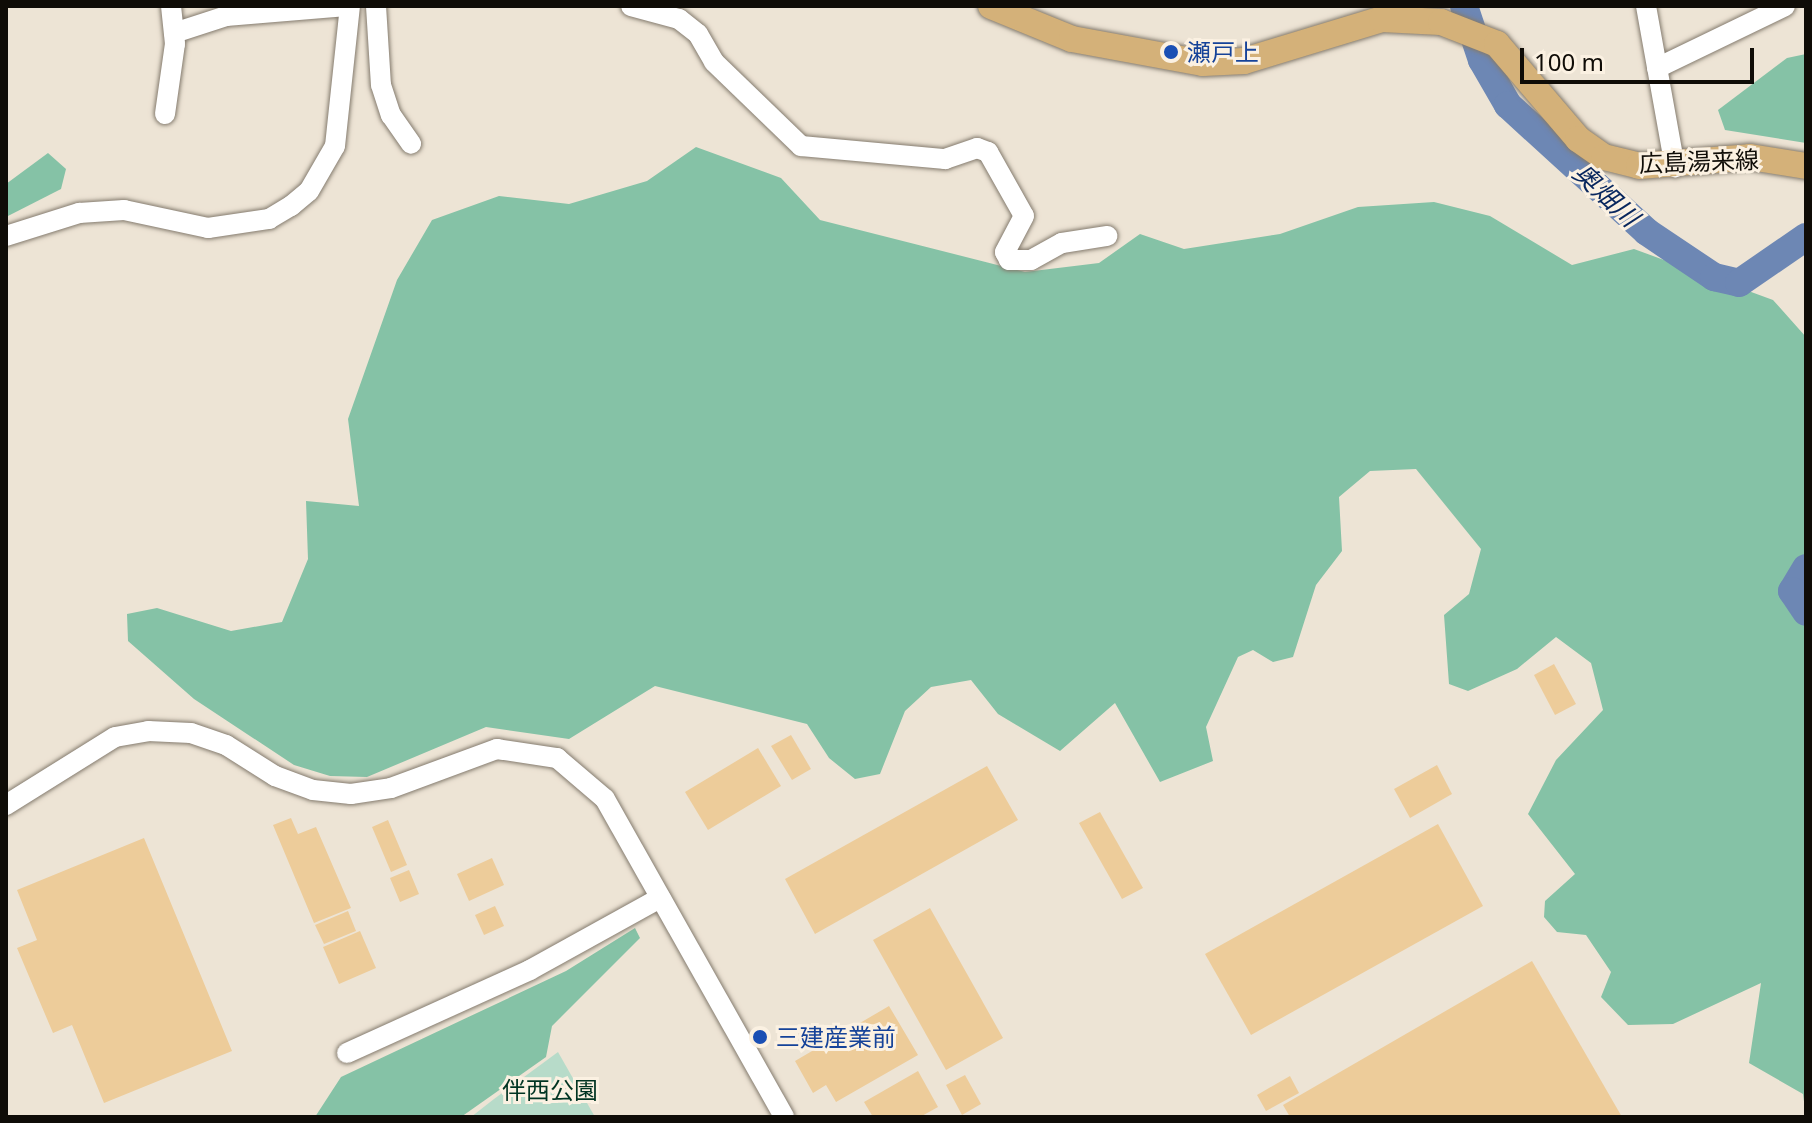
<!DOCTYPE html>
<meta charset="utf-8">
<style>
body{margin:0}
#map{position:relative;width:1812px;height:1123px;overflow:hidden;background:#ede4d5;font-family:"Noto Sans","Noto Sans JP",sans-serif}
div>[style]{position:absolute}
[style*='--x']{left:calc(var(--x)*1px);top:calc(var(--y)*1px);width:calc(var(--w)*1px);rotate:calc(var(--a)*1deg)}
.green>*{inset:0;background:#b7dbc9}
.forest>*{inset:0;background:#85c2a6}
.river>*{height:28px;margin:-14px;padding:0 14px;transform-origin:14px;border-radius:14px;background:#6d87b4}
.building>*{inset:0;background:#edcc9a}
.roads{filter:drop-shadow(0 0 2px #847b6e) drop-shadow(0 0 2px #847b6e)}
.minor>*{height:20px;margin:-10px;padding:0 10px;transform-origin:10px;border-radius:10px;background:#fff}
.major>*{height:26px;margin:-13px;padding:0 13px;transform-origin:13px;border-radius:13px;background:#d4b179}
.dots>*{width:22px;height:22px;translate:-50% -50%;box-sizing:border-box;border:4px solid #fbf1e2;border-radius:50%}
span{translate:-50% -50%;white-space:nowrap;text-align:center;line-height:1.15;-webkit-text-stroke:6px #fbf1e2;paint-order:stroke}
.transit-label{font-size:24px;color:#164399}
.left{translate:0 -50%;text-align:left}
.street-label{font-size:24px;color:#0f0c07}
.park-label{font-size:24px;color:#003422}
.water-label{font-size:26px;color:#09275e;font-style:italic}
.frame{position:absolute;inset:0;border:8px solid #0f0c07;pointer-events:none}
.scale{position:absolute;left:1520px;top:48px;width:234px;height:36px;box-sizing:border-box;border:4px solid #0f0c07;border-top:0;padding-left:10px;font-size:24px;line-height:28px;white-space:nowrap;color:#0f0c07;-webkit-text-stroke:6px #fbf1e2;paint-order:stroke}
</style>
<div id="map">
<div class="green">
<div style="clip-path:polygon(558px 1052px,595px 1117px,471px 1117px,494px 1099px)"></div>
</div>
<div class="forest">
<div style="clip-path:polygon(1806px 54px,1806px 143px,1725px 130px,1718px 110px,1787px 58px)"></div>
<div style="clip-path:polygon(696px 147px,781px 178px,820px 220px,1025px 272px,1099px 263px,1140px 234px,1184px 249px,1280px 234px,1358px 207px,1434px 202px,1490px 216px,1572px 265px,1634px 249px,1773px 300px,1806px 337px,1806px 557px,1792px 611px,1806px 625px,1806px 1117px,1803px 1094px,1749px 1063px,1761px 983px,1673px 1024px,1628px 1025px,1601px 997px,1611px 972px,1586px 935px,1557px 932px,1544px 917px,1545px 901px,1575px 874px,1528px 814px,1556px 760px,1603px 710px,1591px 663px,1556px 637px,1517px 669px,1468px 691px,1449px 684px,1444px 615px,1469px 594px,1481px 549px,1416px 469px,1370px 471px,1339px 497px,1342px 551px,1316px 585px,1293px 657px,1273px 662px,1253px 650px,1238px 657px,1206px 727px,1213px 761px,1160px 782px,1115px 703px,1060px 751px,998px 714px,971px 680px,931px 687px,905px 711px,880px 774px,855px 779px,829px 758px,807px 724px,655px 686px,569px 739px,486px 727px,367px 777px,330px 776px,294px 765px,194px 699px,128px 641px,127px 614px,157px 608px,231px 631px,282px 622px,308px 559px,306px 501px,359px 506px,348px 419px,397px 280px,432px 220px,499px 196px,569px 204px,647px 181px)"></div>
<div style="clip-path:polygon(48px 153px,66px 169px,61px 189px,6px 217px,6px 184px)"></div>
<div style="clip-path:polygon(635px 928px,640px 938px,552px 1026px,546px 1057px,461px 1117px,315px 1117px,341px 1077px,566px 971px)"></div>
</div>
<div class="river">
<div style="--x:1464;--y:6;--w:57;--a:71.6"></div>
<div style="--x:1482;--y:60;--w:52;--a:60"></div>
<div style="--x:1508;--y:105;--w:188;--a:42.4"></div>
<div style="--x:1647;--y:232;--w:81;--a:33.9"></div>
<div style="--x:1714;--y:277;--w:26;--a:13"></div>
<div style="--x:1739;--y:283;--w:81;--a:-34.5"></div>
<div style="--x:1806;--y:568;--w:27;--a:121"></div>
<div style="--x:1792;--y:591;--w:25;--a:56"></div>
</div>
<div class="building">
<div style="clip-path:polygon(1554px 664px,1576px 704px,1555px 715px,1534px 675px)"></div>
<div style="clip-path:polygon(791px 735px,811px 769px,792px 780px,771px 746px)"></div>
<div style="clip-path:polygon(758px 748px,781px 786px,708px 830px,685px 792px)"></div>
<div style="clip-path:polygon(1437px 765px,1452px 794px,1410px 818px,1394px 789px)"></div>
<div style="clip-path:polygon(987px 766px,1018px 820px,815px 934px,785px 879px)"></div>
<div style="clip-path:polygon(1100px 812px,1143px 888px,1122px 899px,1079px 823px)"></div>
<div style="clip-path:polygon(291px 818px,298px 834px,316px 827px,351px 908px,314px 923px,273px 825px)"></div>
<div style="clip-path:polygon(388px 820px,407px 865px,391px 872px,372px 827px)"></div>
<div style="clip-path:polygon(1438px 824px,1483px 906px,1251px 1035px,1205px 954px)"></div>
<div style="clip-path:polygon(144px 838px,232px 1051px,104px 1103px,72px 1025px,53px 1033px,17px 948px,37px 940px,17px 890px)"></div>
<div style="clip-path:polygon(492px 858px,504px 885px,469px 901px,457px 874px)"></div>
<div style="clip-path:polygon(409px 870px,419px 894px,400px 902px,390px 878px)"></div>
<div style="clip-path:polygon(495px 906px,504px 926px,484px 935px,475px 915px)"></div>
<div style="clip-path:polygon(930px 908px,1003px 1038px,946px 1070px,873px 940px)"></div>
<div style="clip-path:polygon(348px 911px,356px 931px,324px 944px,315px 925px)"></div>
<div style="clip-path:polygon(360px 931px,376px 968px,339px 984px,323px 947px)"></div>
<div style="clip-path:polygon(1532px 961px,1622px 1117px,1290px 1117px,1283px 1105px)"></div>
<div style="clip-path:polygon(889px 1006px,918px 1055px,836px 1102px,826px 1085px,813px 1093px,795px 1061px)"></div>
<div style="clip-path:polygon(918px 1071px,938px 1107px,920px 1117px,873px 1117px,864px 1102px)"></div>
<div style="clip-path:polygon(965px 1075px,981px 1104px,962px 1115px,946px 1085px)"></div>
<div style="clip-path:polygon(1290px 1076px,1299px 1093px,1266px 1111px,1257px 1095px)"></div>
</div>
<div class="roads">
<div class="minor">
<div style="--x:376;--y:6;--w:79;--a:86.4"></div>
<div style="--x:381;--y:85;--w:32;--a:72"></div>
<div style="--x:391;--y:115;--w:35;--a:55"></div>
<div style="--x:631;--y:6;--w:50;--a:15.2"></div>
<div style="--x:679;--y:19;--w:24;--a:38"></div>
<div style="--x:698;--y:34;--w:32;--a:60"></div>
<div style="--x:714;--y:62;--w:121;--a:44"></div>
<div style="--x:801;--y:146;--w:145;--a:5.2"></div>
<div style="--x:945;--y:159;--w:34;--a:-19"></div>
<div style="--x:977;--y:148;--w:12;--a:20"></div>
<div style="--x:988;--y:152;--w:73;--a:60.6"></div>
<div style="--x:1024;--y:216;--w:41;--a:117.8"></div>
<div style="--x:1005;--y:252;--w:9;--a:63"></div>
<div style="--x:1009;--y:260;--w:22;--a:0"></div>
<div style="--x:1031;--y:260;--w:35;--a:-29"></div>
<div style="--x:1062;--y:243;--w:46;--a:-8.8"></div>
<div style="--x:1646;--y:6;--w:164;--a:79.8"></div>
<div style="--x:174;--y:33;--w:55;--a:-18.1"></div>
<div style="--x:226;--y:16;--w:121;--a:-4.7"></div>
<div style="--x:1657;--y:68;--w:142;--a:-25.8"></div>
<div style="--x:165;--y:114;--w:71;--a:-81.9"></div>
<div style="--x:175;--y:44;--w:38;--a:-96"></div>
<div style="--x:6;--y:236;--w:77;--a:-17.5"></div>
<div style="--x:79;--y:213;--w:45;--a:-3.8"></div>
<div style="--x:124;--y:210;--w:86;--a:12.1"></div>
<div style="--x:208;--y:228;--w:62;--a:-8.4"></div>
<div style="--x:269;--y:219;--w:26;--a:-31"></div>
<div style="--x:291;--y:206;--w:23;--a:-40"></div>
<div style="--x:309;--y:191;--w:52;--a:-60"></div>
<div style="--x:335;--y:146;--w:141;--a:-83.9"></div>
<div style="--x:6;--y:805;--w:128;--a:-32"></div>
<div style="--x:115;--y:737;--w:34;--a:-10"></div>
<div style="--x:148;--y:731;--w:43;--a:2.7"></div>
<div style="--x:191;--y:733;--w:37;--a:19"></div>
<div style="--x:226;--y:745;--w:58;--a:32.3"></div>
<div style="--x:275;--y:776;--w:40;--a:20.2"></div>
<div style="--x:313;--y:790;--w:38;--a:6"></div>
<div style="--x:351;--y:794;--w:40;--a:-8.5"></div>
<div style="--x:391;--y:788;--w:113;--a:-20.2"></div>
<div style="--x:497;--y:749;--w:61;--a:8.5"></div>
<div style="--x:557;--y:758;--w:63;--a:40.5"></div>
<div style="--x:605;--y:799;--w:365;--a:60.6"></div>
<div style="--x:347;--y:1053;--w:201;--a:-24.4"></div>
<div style="--x:530;--y:970;--w:149;--a:-29"></div>
</div>
<div class="major">
<div style="--x:991;--y:6;--w:87;--a:22.2"></div>
<div style="--x:1072;--y:39;--w:133;--a:10.4"></div>
<div style="--x:1203;--y:63;--w:41;--a:-2.8"></div>
<div style="--x:1244;--y:61;--w:144;--a:-16.9"></div>
<div style="--x:1382;--y:19;--w:59;--a:2.9"></div>
<div style="--x:1441;--y:22;--w:60;--a:21.4"></div>
<div style="--x:1497;--y:44;--w:125;--a:49.5"></div>
<div style="--x:1578;--y:139;--w:32;--a:35"></div>
<div style="--x:1604;--y:157;--w:36;--a:14"></div>
<div style="--x:1639;--y:166;--w:111;--a:-4.6"></div>
<div style="--x:1750;--y:157;--w:57;--a:9.1"></div>
</div>
</div>
<div class="dots">
<div style="left:1171px;top:52px;background:#1a4fb4"></div>
<div style="left:760px;top:1037px;background:#1a4fb4"></div>
</div>
<div class="transit-label">
<span class="left" style="left:1187px;top:52px">瀬戸上</span>
<span class="left" style="left:776px;top:1037px">三建産業前</span>
</div>
<div class="street-label">
<span style="left:1699px;top:161px;rotate:-2deg">広島湯来線</span>
</div>
<div class="park-label">
<span style="left:550px;top:1090px">伴西公園</span>
</div>
<div class="water-label">
<span style="left:1606px;top:195px;rotate:43deg">奥畑川</span>
</div>
<div class="frame"></div>
<div class="scale">100 m</div>
</div>
